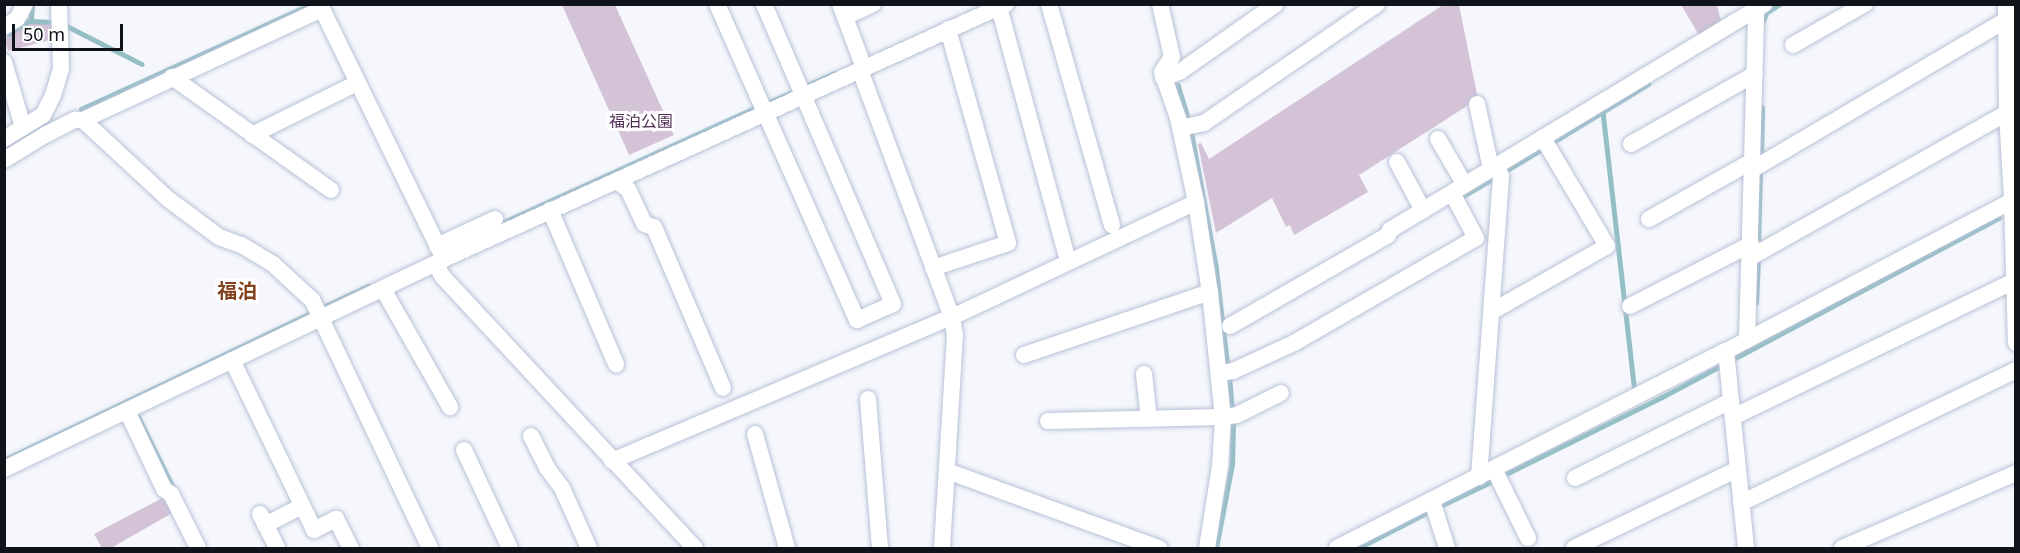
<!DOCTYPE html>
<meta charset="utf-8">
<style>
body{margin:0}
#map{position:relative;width:2020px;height:553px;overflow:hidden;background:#f5f7fc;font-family:"Noto Sans","Noto Sans JP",sans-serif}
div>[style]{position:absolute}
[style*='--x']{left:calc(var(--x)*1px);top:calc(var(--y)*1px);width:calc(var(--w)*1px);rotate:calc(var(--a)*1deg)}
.green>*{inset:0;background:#d4c3d7}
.stream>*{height:4.5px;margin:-2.25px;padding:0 2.25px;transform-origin:2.25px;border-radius:2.25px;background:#93bfc5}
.roads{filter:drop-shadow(0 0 2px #b7c1d6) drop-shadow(0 0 2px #b7c1d6)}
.minor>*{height:16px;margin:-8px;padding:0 8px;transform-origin:8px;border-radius:8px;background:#fff}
span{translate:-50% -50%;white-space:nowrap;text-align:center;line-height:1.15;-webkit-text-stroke:6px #fff;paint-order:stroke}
.park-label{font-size:16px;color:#512f55}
.quarter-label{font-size:20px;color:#81421d;font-weight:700}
.frame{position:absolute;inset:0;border:6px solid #0f131a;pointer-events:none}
.scale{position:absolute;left:12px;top:24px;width:111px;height:27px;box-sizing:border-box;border:3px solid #0f131a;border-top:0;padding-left:8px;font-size:18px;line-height:21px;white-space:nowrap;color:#0f131a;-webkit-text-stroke:4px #fff;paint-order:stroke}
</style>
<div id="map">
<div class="green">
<div style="clip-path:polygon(562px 5px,615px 5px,674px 135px,629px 155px)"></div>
<div style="clip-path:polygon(1443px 5px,1459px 5px,1478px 99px,1359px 175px,1368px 192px,1294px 235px,1290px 225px,1286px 227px,1272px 198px,1216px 233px,1198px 144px,1201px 143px,1209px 159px)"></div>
<div style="clip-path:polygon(1681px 5px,1717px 5px,1721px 21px,1699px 35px)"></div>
<div style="clip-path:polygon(29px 23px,52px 23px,54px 39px,8px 51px,4px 39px)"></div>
<div style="clip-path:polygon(166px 496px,174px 512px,111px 548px,102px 548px,94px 534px)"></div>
</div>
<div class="stream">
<div style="--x:31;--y:21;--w:17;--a:-87"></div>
<div style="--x:1763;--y:21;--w:9;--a:-69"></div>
<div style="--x:1766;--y:13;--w:17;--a:-33"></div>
<div style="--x:65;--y:25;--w:86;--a:26.9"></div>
<div style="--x:8;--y:34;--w:25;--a:-32"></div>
<div style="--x:29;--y:21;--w:26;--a:2"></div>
<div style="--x:1178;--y:85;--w:39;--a:73"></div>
<div style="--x:803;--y:87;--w:34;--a:-24"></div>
<div style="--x:765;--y:104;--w:34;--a:-24"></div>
<div style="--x:2015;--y:105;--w:12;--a:85"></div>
<div style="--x:81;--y:109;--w:253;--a:-24.5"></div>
<div style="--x:1603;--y:112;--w:281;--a:83.5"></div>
<div style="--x:1191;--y:130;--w:138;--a:79.6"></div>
<div style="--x:1216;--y:266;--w:103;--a:83.3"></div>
<div style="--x:1761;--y:159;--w:51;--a:-88.9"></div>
<div style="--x:1504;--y:172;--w:169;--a:-31.4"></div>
<div style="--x:1460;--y:198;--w:43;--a:-30.7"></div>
<div style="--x:497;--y:225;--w:286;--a:-24.4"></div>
<div style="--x:1758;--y:243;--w:72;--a:-88.4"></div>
<div style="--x:1756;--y:303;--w:45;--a:-87.5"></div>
<div style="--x:321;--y:308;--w:52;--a:-25.1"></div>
<div style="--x:138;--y:416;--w:81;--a:63.7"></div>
<div style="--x:4;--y:460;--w:343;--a:-25.6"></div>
<div style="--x:1502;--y:476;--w:178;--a:-26.3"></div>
<div style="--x:1662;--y:397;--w:381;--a:-28"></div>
<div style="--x:1438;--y:507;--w:63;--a:-25.3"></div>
<div style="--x:1216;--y:548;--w:86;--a:-79.2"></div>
<div style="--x:1232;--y:464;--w:41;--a:-88.6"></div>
<div style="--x:1233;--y:423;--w:47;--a:-94.9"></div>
<div style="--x:1358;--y:548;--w:81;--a:-27.2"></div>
</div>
<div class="roads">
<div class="minor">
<div style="--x:717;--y:4;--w:346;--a:66.1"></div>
<div style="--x:857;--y:320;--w:39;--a:-24"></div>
<div style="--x:893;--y:304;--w:327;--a:-113.3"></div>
<div style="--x:840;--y:4;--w:68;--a:69.4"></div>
<div style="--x:1049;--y:4;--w:230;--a:74.1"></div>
<div style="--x:1160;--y:4;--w:54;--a:77.2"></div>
<div style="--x:1172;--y:57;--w:18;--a:124"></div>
<div style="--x:1162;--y:72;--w:49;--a:70.8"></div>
<div style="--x:1178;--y:118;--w:86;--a:77.9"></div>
<div style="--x:1196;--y:202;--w:91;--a:81.2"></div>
<div style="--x:1210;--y:292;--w:126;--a:84.1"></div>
<div style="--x:1223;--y:417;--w:49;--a:93.5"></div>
<div style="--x:1220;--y:466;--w:83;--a:99"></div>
<div style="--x:2006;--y:4;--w:109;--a:89.5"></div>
<div style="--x:2007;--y:113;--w:88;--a:86.7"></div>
<div style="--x:2012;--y:201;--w:142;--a:88.4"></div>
<div style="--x:999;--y:7;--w:255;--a:74.8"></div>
<div style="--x:845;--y:17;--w:31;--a:-25"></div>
<div style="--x:4;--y:27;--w:15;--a:-32"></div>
<div style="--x:17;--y:19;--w:17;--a:-62"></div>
<div style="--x:1793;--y:45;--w:83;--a:-29.7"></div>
<div style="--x:4;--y:62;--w:68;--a:73.7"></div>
<div style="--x:860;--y:70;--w:264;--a:69.6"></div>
<div style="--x:952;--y:317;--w:18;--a:81"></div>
<div style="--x:955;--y:335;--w:213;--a:93.5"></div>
<div style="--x:172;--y:77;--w:195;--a:35.4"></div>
<div style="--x:1163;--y:78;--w:19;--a:-21"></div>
<div style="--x:1181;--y:71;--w:116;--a:-35.2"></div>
<div style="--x:1477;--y:104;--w:66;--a:77.8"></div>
<div style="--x:1180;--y:128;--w:25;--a:-12"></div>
<div style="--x:1204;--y:123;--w:210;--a:-34.5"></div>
<div style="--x:252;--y:135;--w:117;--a:-26.3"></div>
<div style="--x:4;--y:139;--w:46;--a:-31.6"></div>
<div style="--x:43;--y:115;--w:22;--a:-63"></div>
<div style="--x:53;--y:95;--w:28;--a:-73"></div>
<div style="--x:61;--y:68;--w:64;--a:-91.8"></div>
<div style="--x:1438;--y:139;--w:53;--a:59.6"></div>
<div style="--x:1631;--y:144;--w:142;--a:-29.4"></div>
<div style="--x:4;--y:160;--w:48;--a:-31.4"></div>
<div style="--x:45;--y:135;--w:34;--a:-27"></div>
<div style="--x:75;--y:120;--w:8;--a:0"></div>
<div style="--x:1397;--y:162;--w:55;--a:61.6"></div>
<div style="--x:1753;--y:169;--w:291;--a:-30.5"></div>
<div style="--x:616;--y:181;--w:14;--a:34"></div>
<div style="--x:628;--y:189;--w:38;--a:65"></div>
<div style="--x:644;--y:224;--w:10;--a:17"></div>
<div style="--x:654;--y:227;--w:175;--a:66.8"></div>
<div style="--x:550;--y:210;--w:168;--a:66.8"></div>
<div style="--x:1649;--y:219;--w:120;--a:-29.3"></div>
<div style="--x:437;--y:246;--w:64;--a:-25"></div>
<div style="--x:1751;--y:257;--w:294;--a:-29.4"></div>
<div style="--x:435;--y:264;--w:15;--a:58"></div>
<div style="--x:443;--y:277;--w:370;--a:47.1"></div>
<div style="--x:933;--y:268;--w:79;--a:-18.4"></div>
<div style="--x:1008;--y:243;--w:222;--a:-105.7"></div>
<div style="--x:383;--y:289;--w:136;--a:60.4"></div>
<div style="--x:1630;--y:306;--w:136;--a:-27.1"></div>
<div style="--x:1491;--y:312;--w:133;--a:-29.6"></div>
<div style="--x:1607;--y:246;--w:126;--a:-120.7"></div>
<div style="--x:1230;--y:326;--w:182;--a:-29.9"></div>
<div style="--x:1388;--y:235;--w:5;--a:-68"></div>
<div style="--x:1390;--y:230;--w:437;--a:-31.1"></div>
<div style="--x:1747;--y:340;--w:331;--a:-88.4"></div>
<div style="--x:1726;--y:351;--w:198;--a:84.2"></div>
<div style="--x:1024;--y:355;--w:196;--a:-18.7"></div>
<div style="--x:232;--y:360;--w:189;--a:64.2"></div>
<div style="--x:314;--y:530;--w:25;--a:-27"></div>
<div style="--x:336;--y:519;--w:33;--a:63"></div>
<div style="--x:1219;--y:373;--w:14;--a:-8"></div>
<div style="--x:1233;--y:371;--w:67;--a:-24.7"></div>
<div style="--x:1294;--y:343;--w:210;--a:-30"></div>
<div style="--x:1476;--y:238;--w:51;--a:-118.1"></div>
<div style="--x:1144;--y:374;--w:45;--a:83.7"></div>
<div style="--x:868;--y:399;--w:149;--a:85.4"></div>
<div style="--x:127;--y:411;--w:86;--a:64.6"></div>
<div style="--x:164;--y:489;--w:9;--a:36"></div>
<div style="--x:171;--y:494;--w:60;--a:63.4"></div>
<div style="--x:1733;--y:417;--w:312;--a:-25.8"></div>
<div style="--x:1048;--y:421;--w:175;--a:-1.3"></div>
<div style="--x:1223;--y:417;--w:14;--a:-8"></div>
<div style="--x:1237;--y:415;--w:49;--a:-26.6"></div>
<div style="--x:755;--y:434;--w:118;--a:74.3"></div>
<div style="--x:531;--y:436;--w:36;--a:63"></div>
<div style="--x:547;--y:468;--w:25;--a:53"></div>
<div style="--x:562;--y:488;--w:66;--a:65.8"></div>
<div style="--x:464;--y:450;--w:108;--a:64.9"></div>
<div style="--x:612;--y:461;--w:369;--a:-23"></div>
<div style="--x:952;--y:317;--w:270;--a:-25.2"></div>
<div style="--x:4;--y:469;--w:488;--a:-25.5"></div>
<div style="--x:444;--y:259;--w:617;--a:-24.41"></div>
<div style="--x:1494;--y:469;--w:77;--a:63.8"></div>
<div style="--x:947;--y:471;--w:226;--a:20"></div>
<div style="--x:1479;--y:477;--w:302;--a:-85.8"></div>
<div style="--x:1501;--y:176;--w:10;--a:-119"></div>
<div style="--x:1575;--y:478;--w:174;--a:-26.3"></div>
<div style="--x:1432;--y:501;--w:49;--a:72.3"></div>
<div style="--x:1741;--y:503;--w:305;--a:-25.8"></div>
<div style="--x:260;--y:514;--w:38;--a:63"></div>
<div style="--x:265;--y:525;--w:42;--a:-27.2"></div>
<div style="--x:430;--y:548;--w:275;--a:-115.4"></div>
<div style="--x:312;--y:300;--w:53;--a:-137.3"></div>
<div style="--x:273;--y:264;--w:37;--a:-149"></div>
<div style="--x:241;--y:245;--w:23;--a:-160"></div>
<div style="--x:219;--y:237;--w:64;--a:-143.3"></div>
<div style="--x:168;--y:199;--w:116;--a:-137.1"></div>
<div style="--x:83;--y:120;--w:264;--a:-24.9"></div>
<div style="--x:322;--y:9;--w:278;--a:64"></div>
<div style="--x:1337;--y:548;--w:436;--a:-26.9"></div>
<div style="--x:1726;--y:351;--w:327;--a:-27.7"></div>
<div style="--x:1574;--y:548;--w:182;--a:-25.7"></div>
<div style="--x:1842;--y:548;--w:189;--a:-23.3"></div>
</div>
</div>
<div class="park-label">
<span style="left:641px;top:121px">福泊公園</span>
</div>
<div class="quarter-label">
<span style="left:237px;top:290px">福泊</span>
</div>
<div class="frame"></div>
<div class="scale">50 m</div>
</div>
